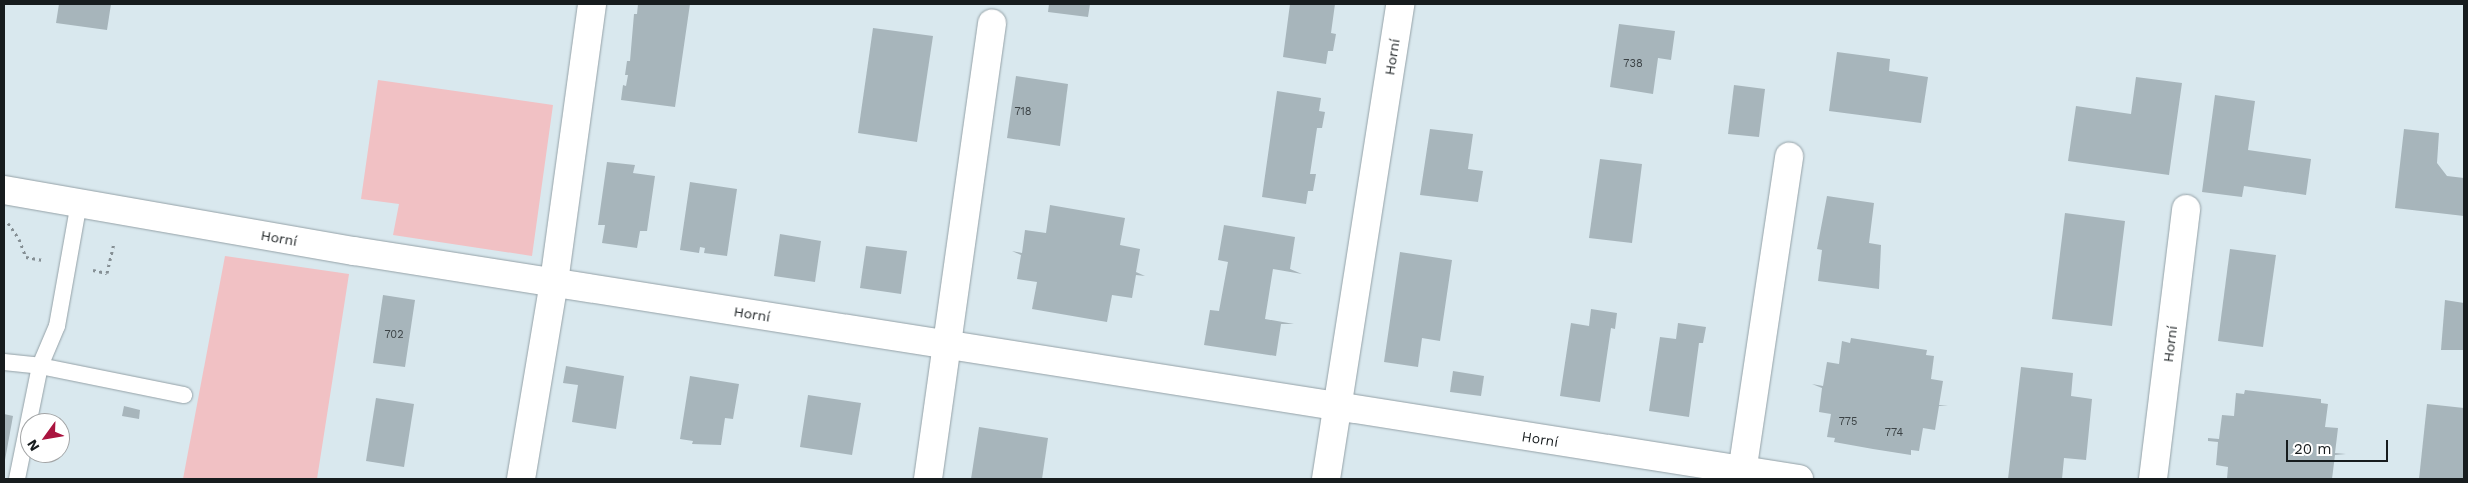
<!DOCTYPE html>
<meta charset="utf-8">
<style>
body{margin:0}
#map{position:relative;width:2468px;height:483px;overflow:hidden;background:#d9e8ee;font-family:"Work Sans",sans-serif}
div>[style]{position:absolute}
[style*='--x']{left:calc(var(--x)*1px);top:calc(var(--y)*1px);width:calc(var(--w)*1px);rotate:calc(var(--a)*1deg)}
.green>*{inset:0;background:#f1c1c4}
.building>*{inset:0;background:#a7b5bb}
.path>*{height:3px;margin-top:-1.5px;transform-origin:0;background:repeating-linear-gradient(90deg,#858f94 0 2.5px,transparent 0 6.5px)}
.roads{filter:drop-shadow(0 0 1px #94a1a7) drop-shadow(0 0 1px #94a1a7)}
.service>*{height:16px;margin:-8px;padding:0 8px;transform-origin:8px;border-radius:8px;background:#fff}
.minor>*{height:28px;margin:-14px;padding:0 14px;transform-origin:14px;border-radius:14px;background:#fff}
span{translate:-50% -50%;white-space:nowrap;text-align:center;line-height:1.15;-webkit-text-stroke:4.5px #fff;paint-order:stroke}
.number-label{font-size:11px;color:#3b4245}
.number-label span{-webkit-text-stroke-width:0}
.street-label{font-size:14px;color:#171c1e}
.frame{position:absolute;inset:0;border:5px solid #171c1e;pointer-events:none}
.north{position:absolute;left:20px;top:413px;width:50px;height:50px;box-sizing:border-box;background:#fff;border:1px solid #a2a4a5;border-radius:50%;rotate:238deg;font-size:14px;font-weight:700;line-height:20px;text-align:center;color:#171c1e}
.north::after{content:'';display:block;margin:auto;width:18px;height:22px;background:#aa143f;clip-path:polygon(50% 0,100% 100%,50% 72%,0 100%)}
.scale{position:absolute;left:2286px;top:440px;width:102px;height:22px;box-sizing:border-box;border:2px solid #171c1e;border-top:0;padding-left:6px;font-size:15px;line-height:18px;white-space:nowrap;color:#171c1e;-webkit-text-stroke:4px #fff;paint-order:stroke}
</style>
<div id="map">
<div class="green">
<div style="clip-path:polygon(378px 80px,553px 105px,532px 256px,393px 235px,399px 204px,361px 199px)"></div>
<div style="clip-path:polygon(225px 256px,349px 274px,317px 479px,183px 479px)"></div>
</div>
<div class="building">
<div style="clip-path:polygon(59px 4px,111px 4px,107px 30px,56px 23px)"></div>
<div style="clip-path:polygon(638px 4px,690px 4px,675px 107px,621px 100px,623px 85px,626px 86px,628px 75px,625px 75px,627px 61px,630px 61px,634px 14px,637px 14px)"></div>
<div style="clip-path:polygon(1049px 4px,1090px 4px,1088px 17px,1048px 12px)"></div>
<div style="clip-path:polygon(1290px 4px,1335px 4px,1331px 33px,1336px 34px,1333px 51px,1328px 51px,1326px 64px,1283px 57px)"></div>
<div style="clip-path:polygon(1619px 24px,1675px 31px,1671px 60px,1658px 58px,1653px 94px,1610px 87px)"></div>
<div style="clip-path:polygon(873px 28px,933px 36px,917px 142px,858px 133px)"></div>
<div style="clip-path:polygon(1837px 52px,1890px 59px,1889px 71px,1928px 77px,1921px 123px,1829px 111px)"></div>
<div style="clip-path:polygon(1016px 76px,1068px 84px,1060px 146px,1007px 138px)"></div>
<div style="clip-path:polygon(2136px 77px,2182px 83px,2169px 175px,2068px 161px,2076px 106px,2131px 114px)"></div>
<div style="clip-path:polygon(1734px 85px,1765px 89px,1759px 137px,1728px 134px)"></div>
<div style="clip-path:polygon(1277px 91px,1321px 98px,1319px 111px,1325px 112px,1322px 128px,1317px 128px,1310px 174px,1316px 174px,1313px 191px,1308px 191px,1306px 204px,1262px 197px)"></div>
<div style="clip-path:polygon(2215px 95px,2255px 101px,2248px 150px,2311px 159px,2306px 195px,2244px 186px,2242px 197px,2202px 192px)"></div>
<div style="clip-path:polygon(1430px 129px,1473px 134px,1468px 169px,1483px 171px,1478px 202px,1420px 195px)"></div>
<div style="clip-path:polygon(2404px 129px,2439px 133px,2437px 163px,2447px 176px,2464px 178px,2464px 216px,2395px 208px)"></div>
<div style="clip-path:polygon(1600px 159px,1642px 164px,1632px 243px,1589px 238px)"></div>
<div style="clip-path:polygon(607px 162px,635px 165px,633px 173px,655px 176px,647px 231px,640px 231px,637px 248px,602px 243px,605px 225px,598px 225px)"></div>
<div style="clip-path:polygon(690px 182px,737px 189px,727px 256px,704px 253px,705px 248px,700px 247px,699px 253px,680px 250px)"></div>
<div style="clip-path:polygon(1827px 196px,1874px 203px,1869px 243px,1881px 245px,1879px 289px,1818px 281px,1822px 250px,1817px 249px)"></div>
<div style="clip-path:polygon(1050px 205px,1125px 218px,1120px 245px,1140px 249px,1136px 272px,1145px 276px,1136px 275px,1132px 298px,1112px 295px,1107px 322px,1032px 309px,1037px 282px,1017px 279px,1021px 255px,1012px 251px,1022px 253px,1025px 230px,1046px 233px)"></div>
<div style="clip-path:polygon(2065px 213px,2125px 221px,2112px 326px,2052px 319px)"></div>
<div style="clip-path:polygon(1224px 225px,1295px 237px,1290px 269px,1302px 274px,1273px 269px,1265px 319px,1294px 324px,1281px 324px,1276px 356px,1204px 345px,1210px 310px,1219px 311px,1228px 262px,1218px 260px)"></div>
<div style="clip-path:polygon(780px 234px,821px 241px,815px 282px,774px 276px)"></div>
<div style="clip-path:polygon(866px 246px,907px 251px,901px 294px,860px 288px)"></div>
<div style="clip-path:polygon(2230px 249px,2276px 255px,2263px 347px,2218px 341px)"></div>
<div style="clip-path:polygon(1400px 252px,1452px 260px,1440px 341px,1422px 338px,1418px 367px,1384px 362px)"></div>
<div style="clip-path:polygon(383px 295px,415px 300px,405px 367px,373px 363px)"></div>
<div style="clip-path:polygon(2445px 300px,2464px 303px,2464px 350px,2441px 350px)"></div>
<div style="clip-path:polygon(1591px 309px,1617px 313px,1615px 329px,1611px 328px,1600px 402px,1560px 396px,1571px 323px,1589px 326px)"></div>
<div style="clip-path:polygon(1678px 323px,1706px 327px,1703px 343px,1699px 343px,1689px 417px,1649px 411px,1660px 337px,1676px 339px)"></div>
<div style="clip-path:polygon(1851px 338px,1927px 350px,1926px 355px,1934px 356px,1931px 379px,1943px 381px,1939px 405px,1948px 406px,1939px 406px,1935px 430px,1923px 428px,1919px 451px,1911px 450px,1911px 455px,1873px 449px,1834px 442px,1835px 438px,1827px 437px,1831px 414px,1819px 412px,1822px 388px,1812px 384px,1823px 386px,1827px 362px,1839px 364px,1842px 341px,1850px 343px)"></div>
<div style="clip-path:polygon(566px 366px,624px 376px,616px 429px,572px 422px,578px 385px,563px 383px)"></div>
<div style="clip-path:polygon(2021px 367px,2073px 373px,2071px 396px,2092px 399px,2086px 460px,2064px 458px,2062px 479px,2008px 479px)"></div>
<div style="clip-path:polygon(1453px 371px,1484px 376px,1481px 396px,1450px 392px)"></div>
<div style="clip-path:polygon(690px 376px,739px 384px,733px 419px,725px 418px,721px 445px,692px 444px,693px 441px,680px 439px)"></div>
<div style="clip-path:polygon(2245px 390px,2321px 399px,2321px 403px,2328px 404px,2325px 427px,2338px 428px,2335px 453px,2346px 454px,2335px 455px,2332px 479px,2227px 479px,2228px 467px,2216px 465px,2218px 442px,2208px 441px,2208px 438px,2219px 439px,2222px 415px,2234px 416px,2236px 393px,2244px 394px)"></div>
<div style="clip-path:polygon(808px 395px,861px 403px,852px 455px,800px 447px)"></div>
<div style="clip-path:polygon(376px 398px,414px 404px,404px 467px,366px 461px)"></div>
<div style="clip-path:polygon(2427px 404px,2464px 408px,2464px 479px,2419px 479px)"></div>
<div style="clip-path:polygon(124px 406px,140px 410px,139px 419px,122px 416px)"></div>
<div style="clip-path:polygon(4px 414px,13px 416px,5px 460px,4px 460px)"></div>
<div style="clip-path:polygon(979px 427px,1048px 438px,1042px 479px,971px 479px)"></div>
</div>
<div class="path">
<div style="--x:8;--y:223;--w:19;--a:55"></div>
<div style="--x:19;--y:239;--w:19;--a:69"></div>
<div style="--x:26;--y:257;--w:17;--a:10"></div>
<div style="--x:93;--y:270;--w:14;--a:12"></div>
<div style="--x:107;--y:273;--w:32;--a:-77"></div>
</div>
<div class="roads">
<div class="service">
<div style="--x:4;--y:362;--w:36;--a:6"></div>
<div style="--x:40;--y:366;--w:147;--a:11.4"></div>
<div style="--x:17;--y:479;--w:115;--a:-78.5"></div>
<div style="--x:40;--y:366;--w:43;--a:-67"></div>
<div style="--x:57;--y:326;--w:125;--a:-79.9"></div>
</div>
<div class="minor">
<div style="--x:4;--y:190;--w:355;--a:9.9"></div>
<div style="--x:354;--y:251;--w:1463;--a:8.97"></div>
<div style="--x:521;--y:479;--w:200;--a:-80.5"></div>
<div style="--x:554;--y:282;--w:281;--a:-82.2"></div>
<div style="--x:928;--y:479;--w:460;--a:-82"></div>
<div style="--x:1326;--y:479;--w:481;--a:-81.1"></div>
<div style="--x:1741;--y:479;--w:326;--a:-81.5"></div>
<div style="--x:2153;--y:479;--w:272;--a:-83"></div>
</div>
</div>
<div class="number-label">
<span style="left:1633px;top:64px">738</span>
<span style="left:1023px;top:112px">718</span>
<span style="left:394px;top:335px">702</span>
<span style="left:1848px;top:422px">775</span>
<span style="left:1894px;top:433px">774</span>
</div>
<div class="street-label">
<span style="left:1392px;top:57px;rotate:-81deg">Horní</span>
<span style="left:279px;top:238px;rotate:10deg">Horní</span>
<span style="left:752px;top:314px;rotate:9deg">Horní</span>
<span style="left:2170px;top:344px;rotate:-83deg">Horní</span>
<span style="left:1540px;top:439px;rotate:9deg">Horní</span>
</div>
<div class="frame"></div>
<div class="north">N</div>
<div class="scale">20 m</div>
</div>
